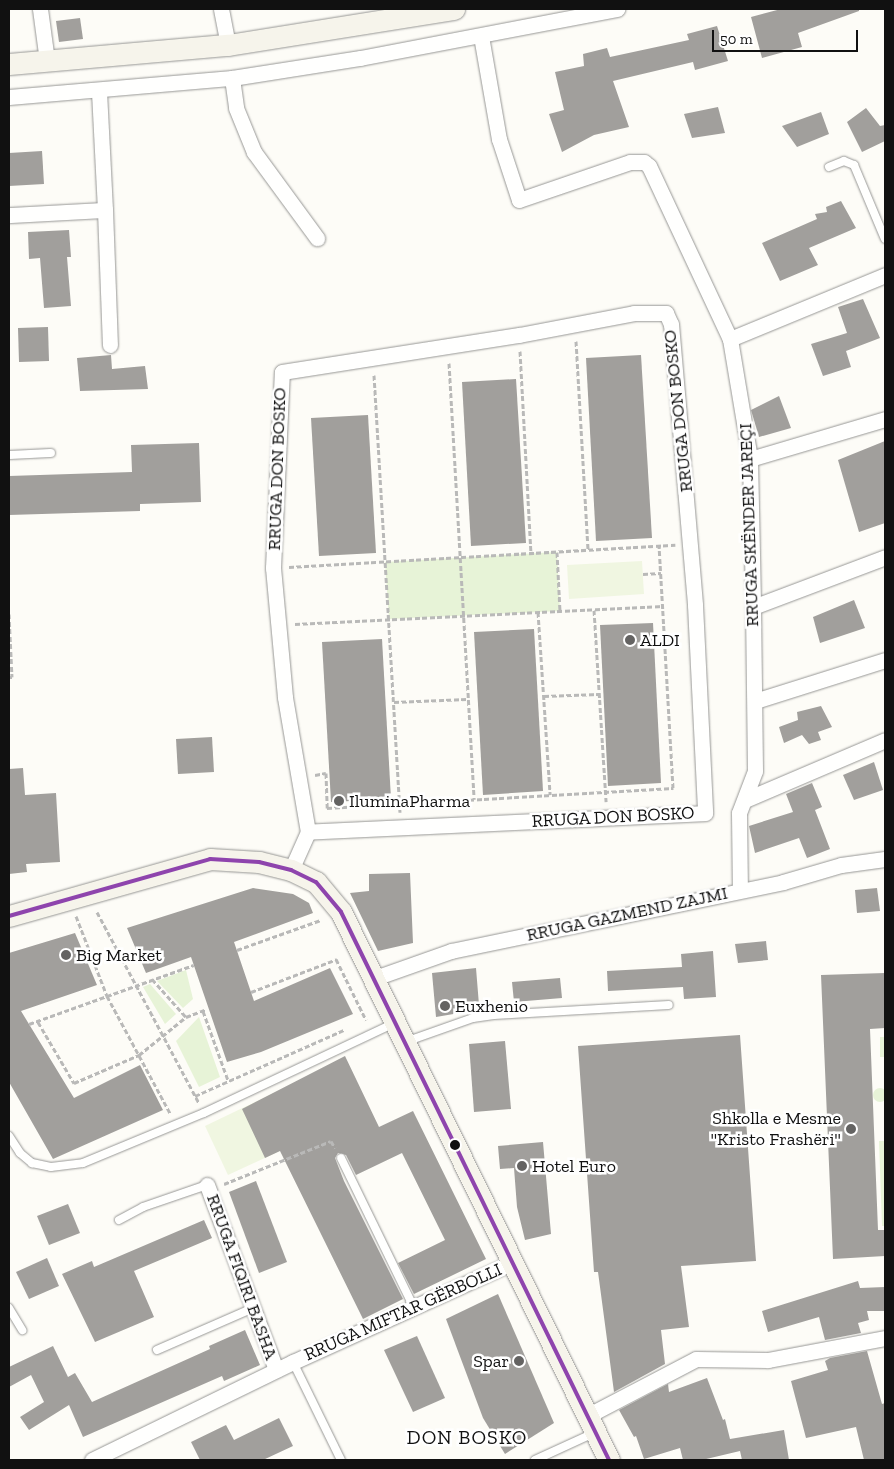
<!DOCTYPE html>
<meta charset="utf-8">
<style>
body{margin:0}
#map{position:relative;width:894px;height:1469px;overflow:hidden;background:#fdfcf7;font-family:"Zilla Slab",serif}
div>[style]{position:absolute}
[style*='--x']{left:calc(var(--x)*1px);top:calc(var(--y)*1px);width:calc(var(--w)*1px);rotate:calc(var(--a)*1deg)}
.green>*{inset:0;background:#e7f3d7}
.round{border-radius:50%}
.pitch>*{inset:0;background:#f0f6e1}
.building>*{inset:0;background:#a19f9c}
.path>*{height:3px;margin-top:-1.5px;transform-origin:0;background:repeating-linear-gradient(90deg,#b9b9b8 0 5px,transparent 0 7.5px)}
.roads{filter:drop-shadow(0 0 1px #979795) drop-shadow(0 0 1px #979795)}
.lane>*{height:8px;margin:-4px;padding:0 4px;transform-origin:4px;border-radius:4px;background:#fffffe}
.street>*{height:15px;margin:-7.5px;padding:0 7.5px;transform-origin:7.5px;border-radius:7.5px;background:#fffffe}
.secondary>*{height:21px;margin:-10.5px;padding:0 10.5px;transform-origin:10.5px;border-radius:10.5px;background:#f6f4eb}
.bus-1>*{height:4px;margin:-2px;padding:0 2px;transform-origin:2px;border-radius:2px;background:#8e44ad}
.dots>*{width:14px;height:14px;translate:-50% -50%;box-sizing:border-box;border:2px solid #fff;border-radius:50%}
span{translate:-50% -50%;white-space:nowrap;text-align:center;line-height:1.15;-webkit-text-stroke:5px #fff;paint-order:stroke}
.street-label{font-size:18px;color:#111}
.poi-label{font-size:18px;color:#111}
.left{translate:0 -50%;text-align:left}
.right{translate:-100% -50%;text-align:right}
.quarter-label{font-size:20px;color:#111;letter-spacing:1px}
.frame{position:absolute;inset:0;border:10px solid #111;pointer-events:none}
.scale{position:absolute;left:712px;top:30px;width:146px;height:22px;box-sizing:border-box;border:2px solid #111;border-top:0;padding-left:6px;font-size:15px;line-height:18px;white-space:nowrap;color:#111;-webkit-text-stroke:4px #fff;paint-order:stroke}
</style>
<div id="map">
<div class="green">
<div style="clip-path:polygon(557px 552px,560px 611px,389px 619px,385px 562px)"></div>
<div style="clip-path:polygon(186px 970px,193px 999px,183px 1008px,157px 981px)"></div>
<div style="clip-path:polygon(150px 984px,176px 1014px,165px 1024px,143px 987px)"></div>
<div style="clip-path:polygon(199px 1017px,220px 1077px,199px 1087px,176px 1041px)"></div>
<div style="clip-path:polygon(880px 1037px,885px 1037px,885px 1057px,880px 1057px)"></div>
<div class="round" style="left:873px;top:1088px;width:14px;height:14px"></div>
<div style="clip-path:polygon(879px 1141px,885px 1141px,885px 1226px,882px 1226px)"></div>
</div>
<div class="pitch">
<div style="clip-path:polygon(642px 561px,644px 594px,569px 599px,567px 565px)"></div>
<div style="clip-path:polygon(286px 1087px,310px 1137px,228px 1175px,205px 1126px)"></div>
</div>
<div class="building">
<div style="clip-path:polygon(781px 9px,859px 9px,859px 11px,798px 33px,802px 47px,762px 58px,751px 17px)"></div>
<div style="clip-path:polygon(80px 18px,83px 39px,59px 42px,56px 21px)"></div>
<div style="clip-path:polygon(717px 26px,728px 61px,695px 70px,693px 62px,613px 81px,629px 127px,594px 135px,562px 152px,549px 114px,564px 110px,555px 72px,584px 66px,583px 54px,607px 48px,610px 57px,689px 40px,687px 34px)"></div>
<div style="clip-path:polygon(718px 107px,725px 133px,692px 138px,684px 114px)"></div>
<div style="clip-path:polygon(866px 108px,880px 126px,885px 125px,885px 141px,862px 152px,847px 122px)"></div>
<div style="clip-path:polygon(821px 112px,829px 134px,797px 147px,782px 126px)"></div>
<div style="clip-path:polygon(42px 151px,44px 184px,9px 186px,9px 153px)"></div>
<div style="clip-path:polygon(841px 201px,856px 228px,809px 248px,818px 265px,780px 281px,762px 243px,817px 219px,815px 214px,827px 212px,826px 207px)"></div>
<div style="clip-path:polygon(69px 230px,71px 257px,67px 257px,71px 306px,44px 308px,40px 258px,29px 259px,28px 232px)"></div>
<div style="clip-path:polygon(863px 299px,880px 338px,846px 351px,851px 367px,823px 376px,811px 344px,847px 333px,838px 307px)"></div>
<div style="clip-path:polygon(48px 327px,49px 361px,19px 362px,18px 328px)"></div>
<div style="clip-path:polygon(111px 355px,112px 369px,145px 366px,148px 389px,80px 391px,77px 358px)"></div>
<div style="clip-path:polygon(641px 355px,652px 538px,596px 541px,586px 358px)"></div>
<div style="clip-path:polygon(516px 379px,526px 543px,471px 546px,462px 382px)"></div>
<div style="clip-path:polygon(779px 396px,791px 428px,759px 437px,751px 410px)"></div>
<div style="clip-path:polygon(368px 415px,376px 553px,319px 556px,311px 418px)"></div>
<div style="clip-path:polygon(885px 441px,885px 523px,859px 532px,838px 460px)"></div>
<div style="clip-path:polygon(199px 443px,201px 502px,140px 504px,140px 511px,9px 515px,9px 476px,132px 472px,131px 445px)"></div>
<div style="clip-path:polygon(854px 600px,865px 628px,820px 643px,813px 617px)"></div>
<div style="clip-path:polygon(653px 623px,661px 783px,608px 786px,600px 625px)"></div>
<div style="clip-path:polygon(534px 629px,543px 791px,483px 795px,474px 632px)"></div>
<div style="clip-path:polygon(382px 639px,391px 799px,331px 802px,322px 642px)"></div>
<div style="clip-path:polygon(821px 706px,832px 727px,818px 732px,821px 740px,809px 744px,802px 735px,784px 743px,779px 727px,798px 720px,797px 712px)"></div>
<div style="clip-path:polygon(212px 737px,214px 772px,178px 774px,176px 739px)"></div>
<div style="clip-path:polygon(874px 762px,883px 790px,854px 800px,843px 775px)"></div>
<div style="clip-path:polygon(23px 768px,25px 795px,56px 793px,60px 862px,26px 864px,27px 872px,9px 874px,9px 769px)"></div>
<div style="clip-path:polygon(812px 783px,822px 807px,815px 810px,830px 849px,807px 858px,799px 838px,755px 853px,749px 826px,793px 812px,786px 794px)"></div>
<div style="clip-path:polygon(410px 873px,413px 943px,378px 951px,350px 893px,369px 891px,369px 874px)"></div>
<div style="clip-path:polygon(253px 888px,293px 894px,309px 903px,313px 913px,234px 942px,254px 1001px,330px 968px,353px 1014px,261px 1052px,227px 1062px,191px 957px,146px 973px,127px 928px)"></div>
<div style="clip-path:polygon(877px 888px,880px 911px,857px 913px,855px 890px)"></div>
<div style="clip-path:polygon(75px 933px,97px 985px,21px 1011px,74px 1098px,140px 1065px,163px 1110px,53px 1159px,9px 1082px,9px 953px)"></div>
<div style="clip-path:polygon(766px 941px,768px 960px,738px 963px,735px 944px)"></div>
<div style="clip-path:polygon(713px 951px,716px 997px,684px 999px,683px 987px,608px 991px,607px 971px,682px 967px,681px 954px)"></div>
<div style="clip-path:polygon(476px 968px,479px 1005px,469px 1005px,471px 1011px,436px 1017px,432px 973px)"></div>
<div style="clip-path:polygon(885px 973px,885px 1028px,870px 1029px,878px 1230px,885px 1230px,885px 1256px,833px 1259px,821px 975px)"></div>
<div style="clip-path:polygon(560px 978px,562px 998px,514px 1002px,512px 982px)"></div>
<div style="clip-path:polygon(740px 1035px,756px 1261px,681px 1266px,689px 1327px,661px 1330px,665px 1364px,614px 1392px,598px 1272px,594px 1272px,578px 1046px)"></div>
<div style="clip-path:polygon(505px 1041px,511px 1109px,474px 1112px,469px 1044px)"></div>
<div style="clip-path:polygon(345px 1056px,379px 1127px,413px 1111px,486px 1259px,414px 1294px,398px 1263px,445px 1240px,402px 1153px,356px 1175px,346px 1155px,338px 1153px,335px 1158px,344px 1181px,403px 1299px,363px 1319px,280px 1151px,265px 1158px,242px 1109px)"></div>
<div style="clip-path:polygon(543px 1142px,551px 1234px,525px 1240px,517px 1207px,514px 1168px,500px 1169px,498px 1146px)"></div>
<div style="clip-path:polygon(256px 1181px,287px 1262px,259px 1273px,229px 1192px)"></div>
<div style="clip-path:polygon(68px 1204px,80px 1233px,49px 1245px,37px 1216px)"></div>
<div style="clip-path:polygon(204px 1220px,212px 1238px,134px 1271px,154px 1317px,95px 1342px,62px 1274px,92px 1261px,94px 1267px)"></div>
<div style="clip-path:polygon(47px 1258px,59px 1286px,29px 1299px,16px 1272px)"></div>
<div style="clip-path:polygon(858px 1281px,860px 1288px,885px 1287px,885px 1311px,867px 1311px,869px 1320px,858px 1323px,861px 1333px,825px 1340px,819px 1317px,768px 1332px,762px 1311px)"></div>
<div style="clip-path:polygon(498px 1294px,554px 1423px,505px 1454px,483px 1418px,446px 1319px)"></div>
<div style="clip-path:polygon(245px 1330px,260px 1365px,224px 1381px,222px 1376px,83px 1437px,69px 1405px,29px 1430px,20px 1417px,44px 1402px,31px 1375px,9px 1387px,9px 1367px,53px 1346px,68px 1377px,75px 1373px,92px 1402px,210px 1349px,209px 1346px)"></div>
<div style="clip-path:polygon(417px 1336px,445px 1398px,413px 1412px,384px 1350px)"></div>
<div style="clip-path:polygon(867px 1351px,882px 1404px,885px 1403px,885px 1460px,864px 1460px,856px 1427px,806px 1438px,791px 1381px,828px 1370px,825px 1361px,830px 1358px)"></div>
<div style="clip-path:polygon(707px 1378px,723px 1420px,725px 1419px,730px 1439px,784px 1430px,789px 1460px,742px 1460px,740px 1451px,702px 1460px,683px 1460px,680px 1448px,644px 1459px,636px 1436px,634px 1437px,619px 1410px,668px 1384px,669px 1392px)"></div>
<div style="clip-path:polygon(279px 1418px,293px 1446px,263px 1460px,200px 1460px,191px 1442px,226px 1425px,234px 1440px)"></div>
</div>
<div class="path">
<div style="--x:576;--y:341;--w:209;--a:86.7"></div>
<div style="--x:520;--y:351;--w:202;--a:86.9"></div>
<div style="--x:449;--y:363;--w:437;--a:86.7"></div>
<div style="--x:374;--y:375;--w:438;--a:86.6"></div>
<div style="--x:557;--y:552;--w:59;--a:87.1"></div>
<div style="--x:289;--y:567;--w:387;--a:-3.3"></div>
<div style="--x:643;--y:574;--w:18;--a:-3"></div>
<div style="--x:594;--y:610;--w:192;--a:86.4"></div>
<div style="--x:538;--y:612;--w:183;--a:86.2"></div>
<div style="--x:9;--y:614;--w:63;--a:87.3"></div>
<div style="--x:12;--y:677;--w:3;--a:180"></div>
<div style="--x:295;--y:624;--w:369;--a:-2.8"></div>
<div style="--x:544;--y:696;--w:55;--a:-2.1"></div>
<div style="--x:394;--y:702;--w:73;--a:-2.4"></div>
<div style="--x:315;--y:775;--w:11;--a:-10"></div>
<div style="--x:326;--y:773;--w:35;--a:88"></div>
<div style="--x:327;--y:808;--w:347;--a:-3.3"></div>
<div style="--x:673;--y:788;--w:242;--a:-93.3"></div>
<div style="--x:97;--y:912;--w:217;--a:61.9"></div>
<div style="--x:76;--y:916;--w:86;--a:68.8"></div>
<div style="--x:107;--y:996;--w:133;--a:61.7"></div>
<div style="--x:237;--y:950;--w:89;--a:-19.7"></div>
<div style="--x:336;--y:959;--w:68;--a:63.8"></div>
<div style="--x:152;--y:979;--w:51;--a:48.2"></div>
<div style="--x:251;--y:992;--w:92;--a:-21"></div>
<div style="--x:203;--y:1011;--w:73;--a:70.1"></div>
<div style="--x:38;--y:1022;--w:71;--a:59.5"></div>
<div style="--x:74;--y:1083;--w:71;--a:-23.3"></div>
<div style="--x:139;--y:1055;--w:60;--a:-39"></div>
<div style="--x:186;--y:1017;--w:22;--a:-21"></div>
<div style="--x:29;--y:1024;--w:175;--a:-19.7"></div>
<div style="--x:195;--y:1096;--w:163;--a:-23.9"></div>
<div style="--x:224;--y:1184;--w:115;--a:-21.9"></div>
<div style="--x:331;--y:1141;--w:8;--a:60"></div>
</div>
<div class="roads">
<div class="lane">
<div style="--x:829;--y:167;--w:16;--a:-22"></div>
<div style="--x:844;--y:161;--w:11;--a:22"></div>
<div style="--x:854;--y:165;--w:80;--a:67.3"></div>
<div style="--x:9;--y:455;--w:42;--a:-2.7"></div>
<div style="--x:405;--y:1042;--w:72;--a:-19.4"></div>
<div style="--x:473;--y:1018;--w:21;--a:-8"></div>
<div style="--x:494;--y:1015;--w:175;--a:-3.3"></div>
<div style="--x:9;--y:1136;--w:20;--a:57"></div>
<div style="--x:20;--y:1153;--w:16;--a:40"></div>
<div style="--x:32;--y:1163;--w:19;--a:12"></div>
<div style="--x:51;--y:1167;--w:32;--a:-7"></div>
<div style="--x:83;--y:1163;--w:131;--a:-22.5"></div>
<div style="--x:204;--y:1113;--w:210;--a:-25.3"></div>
<div style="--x:341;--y:1158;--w:167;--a:64"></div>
<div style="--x:119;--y:1220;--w:27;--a:-28"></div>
<div style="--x:143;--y:1207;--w:68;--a:-19"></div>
<div style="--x:9;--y:1308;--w:26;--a:59"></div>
<div style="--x:157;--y:1350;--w:105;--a:-23.6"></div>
<div style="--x:293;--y:1362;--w:109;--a:63.9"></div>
<div style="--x:535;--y:1460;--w:65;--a:-24.6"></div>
</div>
<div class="street">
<div style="--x:40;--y:9;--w:52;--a:82.3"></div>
<div style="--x:221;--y:9;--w:37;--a:79"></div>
<div style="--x:481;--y:36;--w:105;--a:80.1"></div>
<div style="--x:499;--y:139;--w:64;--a:71.8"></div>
<div style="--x:519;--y:200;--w:117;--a:-18.9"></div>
<div style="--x:630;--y:162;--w:14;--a:0"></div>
<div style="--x:644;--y:162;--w:6;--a:39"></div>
<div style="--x:649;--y:166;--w:191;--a:64.9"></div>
<div style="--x:730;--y:339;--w:122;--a:80.5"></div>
<div style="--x:750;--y:459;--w:148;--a:88.8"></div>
<div style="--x:753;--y:607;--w:164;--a:89.3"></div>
<div style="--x:755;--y:771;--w:45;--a:110.9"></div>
<div style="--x:739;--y:813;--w:77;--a:89.3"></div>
<div style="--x:232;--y:78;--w:30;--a:82"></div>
<div style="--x:236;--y:108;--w:48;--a:67.8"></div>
<div style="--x:254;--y:152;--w:107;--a:53.8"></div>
<div style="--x:9;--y:97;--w:224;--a:-4.9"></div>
<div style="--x:232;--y:78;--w:130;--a:-8.9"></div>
<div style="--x:360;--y:58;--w:262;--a:-10.8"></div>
<div style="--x:105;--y:210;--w:135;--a:87.9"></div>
<div style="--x:9;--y:215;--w:96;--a:-3"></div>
<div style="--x:105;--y:210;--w:119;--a:-92.9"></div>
<div style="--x:634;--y:313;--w:32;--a:0"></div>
<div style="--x:666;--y:313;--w:12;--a:66"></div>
<div style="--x:671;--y:324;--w:282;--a:85.1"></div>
<div style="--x:695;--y:605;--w:208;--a:87.2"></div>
<div style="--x:705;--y:813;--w:397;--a:177.3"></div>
<div style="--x:308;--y:832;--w:137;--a:-99.7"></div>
<div style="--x:285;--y:697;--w:130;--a:-95.3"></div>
<div style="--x:273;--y:568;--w:196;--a:-87.4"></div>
<div style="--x:282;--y:372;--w:240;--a:-8.9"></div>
<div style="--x:519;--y:335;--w:117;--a:-10.8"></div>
<div style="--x:730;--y:339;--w:168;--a:-22.4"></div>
<div style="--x:750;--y:459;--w:141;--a:-16.5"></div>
<div style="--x:753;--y:607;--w:141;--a:-20.7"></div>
<div style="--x:755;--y:701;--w:136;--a:-17.5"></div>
<div style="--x:747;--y:799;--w:150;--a:-23.1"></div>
<div style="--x:291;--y:870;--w:42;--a:-65.9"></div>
<div style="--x:372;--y:979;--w:84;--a:-19.5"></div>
<div style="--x:451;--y:951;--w:339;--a:-11.7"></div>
<div style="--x:783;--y:882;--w:60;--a:-16.3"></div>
<div style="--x:841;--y:865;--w:44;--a:-7.8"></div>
<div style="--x:207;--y:1185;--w:197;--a:69.5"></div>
<div style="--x:587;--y:1416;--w:123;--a:-27.6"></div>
<div style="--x:696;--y:1359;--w:72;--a:0.8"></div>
<div style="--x:768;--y:1360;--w:119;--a:-10.6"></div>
<div style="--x:92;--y:1460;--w:224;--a:-26"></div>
<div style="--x:293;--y:1362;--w:242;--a:-24.4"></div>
</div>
<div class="secondary">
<div style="--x:9;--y:64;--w:220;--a:-5"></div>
<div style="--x:228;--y:45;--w:229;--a:-9.1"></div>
<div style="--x:9;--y:916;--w:209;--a:-15.8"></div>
<div style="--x:210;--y:859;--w:49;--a:3.5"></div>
<div style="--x:259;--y:862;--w:33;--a:14"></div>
<div style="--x:291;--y:870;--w:28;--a:26"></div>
<div style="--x:316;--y:882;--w:39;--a:50"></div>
<div style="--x:341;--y:912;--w:610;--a:63.94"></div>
</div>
</div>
<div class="bus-1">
<div style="--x:9;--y:916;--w:209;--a:-15.8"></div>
<div style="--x:210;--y:859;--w:49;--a:3.5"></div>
<div style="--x:259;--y:862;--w:33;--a:14"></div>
<div style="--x:291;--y:870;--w:28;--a:26"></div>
<div style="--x:316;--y:882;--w:39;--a:50"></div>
<div style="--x:341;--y:912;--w:610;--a:63.94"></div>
</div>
<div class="dots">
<div style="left:630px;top:640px;background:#646362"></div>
<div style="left:339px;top:801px;background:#646362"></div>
<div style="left:66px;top:955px;background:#646362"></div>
<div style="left:445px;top:1006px;background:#646362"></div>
<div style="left:851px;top:1129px;background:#646362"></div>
<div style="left:455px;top:1145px;background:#111"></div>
<div style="left:522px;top:1166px;background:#646362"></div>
<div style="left:519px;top:1361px;background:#646362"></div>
</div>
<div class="street-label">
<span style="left:678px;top:411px;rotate:-96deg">RRUGA DON BOSKO</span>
<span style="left:277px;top:469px;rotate:-88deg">RRUGA DON BOSKO</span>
<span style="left:749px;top:525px;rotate:-92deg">RRUGA SKËNDER JAREÇI</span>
<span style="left:613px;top:817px;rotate:-3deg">RRUGA DON BOSKO</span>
<span style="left:627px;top:914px;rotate:-12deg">RRUGA GAZMEND ZAJMI</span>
<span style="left:242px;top:1277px;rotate:70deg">RRUGA FIQIRI BASHA</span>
<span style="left:403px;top:1312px;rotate:-24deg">RRUGA MIFTAR GËRBOLLI</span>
</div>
<div class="poi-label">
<span class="left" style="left:640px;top:640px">ALDI</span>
<span class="left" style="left:349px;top:801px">IluminaPharma</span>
<span class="left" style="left:76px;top:955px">Big Market</span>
<span class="left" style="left:455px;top:1006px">Euxhenio</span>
<span class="right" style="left:841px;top:1129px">Shkolla e Mesme<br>"Kristo Frashëri"</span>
<span class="left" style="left:532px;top:1166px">Hotel Euro</span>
<span class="right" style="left:509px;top:1361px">Spar</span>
</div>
<div class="quarter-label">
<span style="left:467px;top:1437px">DON BOSKO</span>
</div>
<div class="frame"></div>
<div class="scale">50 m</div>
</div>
